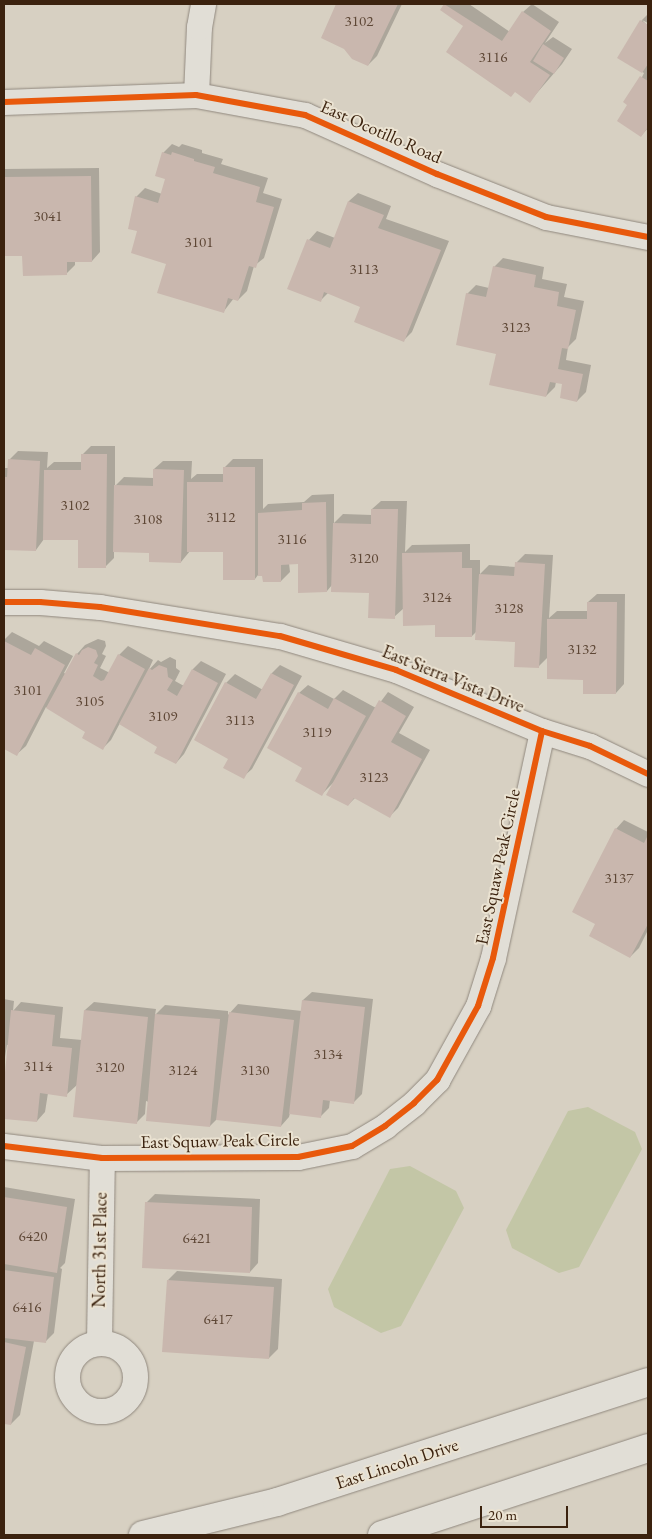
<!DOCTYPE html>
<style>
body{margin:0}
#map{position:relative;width:652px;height:1539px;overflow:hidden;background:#d7d0c2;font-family:"EB Garamond",serif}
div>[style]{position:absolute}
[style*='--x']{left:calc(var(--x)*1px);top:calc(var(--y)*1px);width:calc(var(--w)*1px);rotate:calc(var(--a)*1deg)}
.green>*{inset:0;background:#c3c6a6}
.shadow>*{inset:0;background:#0003}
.building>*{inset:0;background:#c9b7ae}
.roads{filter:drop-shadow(0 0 1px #90887e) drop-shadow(0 0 1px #90887e)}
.minor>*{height:25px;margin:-12.5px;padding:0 12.5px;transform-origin:12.5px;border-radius:12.5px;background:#e1ded6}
.minor>.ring{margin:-12.5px;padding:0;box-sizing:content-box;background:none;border:25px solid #e1ded6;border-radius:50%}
.secondary>*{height:28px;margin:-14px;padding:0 14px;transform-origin:14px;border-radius:14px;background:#e1ded6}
.cycleway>*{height:6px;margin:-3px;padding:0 3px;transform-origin:3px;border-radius:3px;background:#e8590c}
span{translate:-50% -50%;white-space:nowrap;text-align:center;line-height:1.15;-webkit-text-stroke:4px #ebe3d2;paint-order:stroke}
.number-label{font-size:15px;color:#5e4736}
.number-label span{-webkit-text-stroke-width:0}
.street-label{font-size:18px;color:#3b220e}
.frame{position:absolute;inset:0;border:5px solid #3b220e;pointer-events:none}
.scale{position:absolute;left:480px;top:1506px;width:88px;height:22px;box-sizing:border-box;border:2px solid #3b220e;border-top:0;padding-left:6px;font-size:15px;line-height:18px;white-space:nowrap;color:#3b220e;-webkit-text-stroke:4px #ebe3d2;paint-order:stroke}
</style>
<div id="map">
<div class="green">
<div style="clip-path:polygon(588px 1107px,635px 1132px,642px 1149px,579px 1267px,559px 1273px,512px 1248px,506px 1230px,568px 1111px)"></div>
<div style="clip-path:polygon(410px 1166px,456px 1191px,464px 1208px,401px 1326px,381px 1333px,334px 1307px,328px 1289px,390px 1169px)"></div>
</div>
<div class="shadow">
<div style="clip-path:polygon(338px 4px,402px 4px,377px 56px,368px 65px,345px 48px,322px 37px)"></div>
<div style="clip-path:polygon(446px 4px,469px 4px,510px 32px,523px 12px,532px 4px,559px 22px,545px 43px,553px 37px,572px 49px,562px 64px,530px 101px,465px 26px,442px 10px)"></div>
<div style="clip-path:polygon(648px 14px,648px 23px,642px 20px)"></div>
<div style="clip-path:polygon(642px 20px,648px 26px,648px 128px,641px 136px,629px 104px,644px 73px,619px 58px)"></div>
<div style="clip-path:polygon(172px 144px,179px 147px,182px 144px,202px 150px,202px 153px,223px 159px,221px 164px,268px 178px,263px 193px,282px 199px,264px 258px,254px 266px,247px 291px,238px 300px,234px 298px,224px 311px,167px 263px,139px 231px,136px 197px,145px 188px,162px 194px,166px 178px,163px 153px)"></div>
<div style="clip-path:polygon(99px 168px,100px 252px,92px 261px,75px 261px,75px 265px,66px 274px,24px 254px,4px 255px,4px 169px)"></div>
<div style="clip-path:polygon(358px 193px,391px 206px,386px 219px,449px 241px,412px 332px,404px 340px,361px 306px,328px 293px,320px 301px,309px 240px,317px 231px,335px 238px,349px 201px)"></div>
<div style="clip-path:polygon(503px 258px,544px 267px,542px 279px,567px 284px,564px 297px,584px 301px,576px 339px,568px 347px,566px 360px,591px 365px,586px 392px,577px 401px,564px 383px,556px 382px,555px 387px,546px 396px,497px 353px,467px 294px,476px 285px,489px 288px,494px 267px)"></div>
<div style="clip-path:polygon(91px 446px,115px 446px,115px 486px,124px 477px,154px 478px,154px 469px,163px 461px,192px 461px,191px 479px,197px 474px,225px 474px,225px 467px,233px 459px,263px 459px,263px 509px,268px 504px,304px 502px,312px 495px,334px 494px,334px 523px,343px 514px,372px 515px,372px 509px,381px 501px,407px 501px,405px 552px,412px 545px,470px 544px,470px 560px,480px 560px,480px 574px,489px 565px,516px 567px,517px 562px,525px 554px,553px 555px,549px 618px,557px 611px,588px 611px,588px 602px,597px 594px,625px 594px,624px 684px,616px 693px,584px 678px,548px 657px,538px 667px,517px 641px,477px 631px,472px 636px,437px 624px,404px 608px,394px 617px,370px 592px,332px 585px,327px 591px,299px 563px,289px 563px,290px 572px,281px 581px,264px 575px,258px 575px,255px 579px,224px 551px,190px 551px,181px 562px,151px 552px,114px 551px,114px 558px,105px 567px,79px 539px,44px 539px,36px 550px,6px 549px,4px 551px,4px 468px,9px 468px,9px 460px,18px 451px,48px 452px,47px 468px,54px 462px,83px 462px,83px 454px)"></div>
<div style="clip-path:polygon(12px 632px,39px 646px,44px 641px,73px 656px,64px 673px,66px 674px,77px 654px,85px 645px,98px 639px,105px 641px,106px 646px,102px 654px,106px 656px,100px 668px,110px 673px,119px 655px,128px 646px,153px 660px,148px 671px,158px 660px,161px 662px,170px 657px,176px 660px,176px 668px,180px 671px,175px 681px,184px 686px,193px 669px,201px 661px,226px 674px,184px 754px,176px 763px,159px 746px,120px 723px,111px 740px,103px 748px,87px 731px,46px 707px,26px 746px,17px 754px,4px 747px,4px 719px,6px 714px,4px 713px,4px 640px)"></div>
<div style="clip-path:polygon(280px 665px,302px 676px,252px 769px,243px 777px,230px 758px,226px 683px,235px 674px,263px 690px,272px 673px)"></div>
<div style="clip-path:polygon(308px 685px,334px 699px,343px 690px,376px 708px,388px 692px,414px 707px,399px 733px,430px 750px,398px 808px,390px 816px,356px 797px,348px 805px,334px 782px,321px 795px,304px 768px,299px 693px)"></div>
<div style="clip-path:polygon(624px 820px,648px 832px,648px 930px,639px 948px,630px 957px,616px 829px)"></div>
<div style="clip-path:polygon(312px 992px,373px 999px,362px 1094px,353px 1103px,330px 1100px,329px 1108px,320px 1117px,290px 1113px,289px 1117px,281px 1126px,217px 1119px,210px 1126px,146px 1101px,145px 1114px,136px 1123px,77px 1085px,66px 1095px,48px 1093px,45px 1112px,37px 1121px,4px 1117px,9px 1045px,7px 1045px,4px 1063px,4px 999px,14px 1001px,13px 1011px,21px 1002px,63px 1007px,60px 1038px,82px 1040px,85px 1010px,94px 1002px,156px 1009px,155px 1015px,165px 1005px,228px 1011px,228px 1015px,238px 1004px,302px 1011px,303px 1000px)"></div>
<div style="clip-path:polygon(4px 1187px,75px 1199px,65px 1263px,60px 1268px,62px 1269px,54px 1333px,45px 1342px,34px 1341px,20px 1415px,11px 1424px,4px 1423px)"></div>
<div style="clip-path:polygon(155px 1194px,260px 1199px,258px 1263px,250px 1272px,146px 1203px)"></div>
<div style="clip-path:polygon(177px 1271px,282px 1279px,278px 1349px,269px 1358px,168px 1280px)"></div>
</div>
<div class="building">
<div style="clip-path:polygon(336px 4px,398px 4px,368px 66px,352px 59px,344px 49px,321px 38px)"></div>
<div style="clip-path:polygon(444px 4px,502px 41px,522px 11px,551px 31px,530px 62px,550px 75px,530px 103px,515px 92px,511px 97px,446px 52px,463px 26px,440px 10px)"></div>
<div style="clip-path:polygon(640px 20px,648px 25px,648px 64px,642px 73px,617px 58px)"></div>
<div style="clip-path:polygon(543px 44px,564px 58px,554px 74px,533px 61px)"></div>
<div style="clip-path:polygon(640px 76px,648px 81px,648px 127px,641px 137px,617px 121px,627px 105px,623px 102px)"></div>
<div style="clip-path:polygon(162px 152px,171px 155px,172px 152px,194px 159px,194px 161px,215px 167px,213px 173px,260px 187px,256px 202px,274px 207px,256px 268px,249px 266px,238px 301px,228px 298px,224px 313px,157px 293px,166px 264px,131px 253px,137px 231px,128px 229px,135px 196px,158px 203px,165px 179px,155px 176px)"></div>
<div style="clip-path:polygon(91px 176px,92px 262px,67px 262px,67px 275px,23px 276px,22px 256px,4px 256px,4px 177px)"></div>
<div style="clip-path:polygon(348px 201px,384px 215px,378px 228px,441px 250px,404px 342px,354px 322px,360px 307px,324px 292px,321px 302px,287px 289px,307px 239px,330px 248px)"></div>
<div style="clip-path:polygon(493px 266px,536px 275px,534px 287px,559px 292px,557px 306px,576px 310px,568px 349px,562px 348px,558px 369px,583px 374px,577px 402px,560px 398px,562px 384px,550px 382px,546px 397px,489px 385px,496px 354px,456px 345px,466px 293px,486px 297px)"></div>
<div style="clip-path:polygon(81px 454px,107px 454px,106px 568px,78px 568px,78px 540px,43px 540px,44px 470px,81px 470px)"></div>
<div style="clip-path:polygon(8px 459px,40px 461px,36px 551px,4px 550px,4px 477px,7px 477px)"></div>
<div style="clip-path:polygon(223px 467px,255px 467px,255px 580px,223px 580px,223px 552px,187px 552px,187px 482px,223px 482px)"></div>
<div style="clip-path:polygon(153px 469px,184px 470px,181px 563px,149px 562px,149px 553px,113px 552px,114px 485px,153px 486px)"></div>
<div style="clip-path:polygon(326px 502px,327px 592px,298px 593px,298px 564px,281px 565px,281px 582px,263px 582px,262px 576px,258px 576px,258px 513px,302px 510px,302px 503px)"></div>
<div style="clip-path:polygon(371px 509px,398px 509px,395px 619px,368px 618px,369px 593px,331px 592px,333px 523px,371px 524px)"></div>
<div style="clip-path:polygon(462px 552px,462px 568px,472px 568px,472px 637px,435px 637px,435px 625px,403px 626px,402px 553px)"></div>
<div style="clip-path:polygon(515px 562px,545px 564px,539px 668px,514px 667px,515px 642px,475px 640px,479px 574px,514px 576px)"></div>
<div style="clip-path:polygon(587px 602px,617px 602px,616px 694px,583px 694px,583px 680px,547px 679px,547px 619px,587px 619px)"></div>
<div style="clip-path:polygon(4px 641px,31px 655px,35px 648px,65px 665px,17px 756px,4px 749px)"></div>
<div style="clip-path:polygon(88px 647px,96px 650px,98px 656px,94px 663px,98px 665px,93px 676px,101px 681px,104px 680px,118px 654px,145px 669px,103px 750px,82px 738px,85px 732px,46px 708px,76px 653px,79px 655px,82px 650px)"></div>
<div style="clip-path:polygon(159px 665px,167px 668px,168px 677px,173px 680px,167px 690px,177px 696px,192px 669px,218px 683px,176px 764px,154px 753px,157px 747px,119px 724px,149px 668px,152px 670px)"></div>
<div style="clip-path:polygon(271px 673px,294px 685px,244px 779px,223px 768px,228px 759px,194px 740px,225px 682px,256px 699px)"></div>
<div style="clip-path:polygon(298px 692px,328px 709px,334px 698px,366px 716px,322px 796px,295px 781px,302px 768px,267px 748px)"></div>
<div style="clip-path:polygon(379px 700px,406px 716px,391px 742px,422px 759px,390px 818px,354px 798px,348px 806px,326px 795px)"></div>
<div style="clip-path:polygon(615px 828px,644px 843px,648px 835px,648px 924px,630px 958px,589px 936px,595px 924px,572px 912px)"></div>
<div style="clip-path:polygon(302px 1000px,365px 1007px,354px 1104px,323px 1100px,321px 1118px,289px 1114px)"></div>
<div style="clip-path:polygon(11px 1010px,55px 1015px,52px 1046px,72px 1048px,67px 1097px,40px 1093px,37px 1122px,4px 1119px,4px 1083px)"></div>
<div style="clip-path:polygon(84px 1010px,148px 1017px,137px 1124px,73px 1117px)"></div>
<div style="clip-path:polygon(229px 1012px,294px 1020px,281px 1127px,216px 1120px)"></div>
<div style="clip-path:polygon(155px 1014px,220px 1019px,210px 1127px,146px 1121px)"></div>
<div style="clip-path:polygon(4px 1197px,67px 1207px,57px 1273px,4px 1264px)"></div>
<div style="clip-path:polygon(145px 1202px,252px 1207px,250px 1273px,142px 1268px)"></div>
<div style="clip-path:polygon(4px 1270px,54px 1277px,46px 1343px,4px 1338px)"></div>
<div style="clip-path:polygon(167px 1280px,274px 1287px,269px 1359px,162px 1352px)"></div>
<div style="clip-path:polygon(4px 1342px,26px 1347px,11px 1425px,4px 1424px)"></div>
</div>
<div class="roads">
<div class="minor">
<div style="--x:196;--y:95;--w:68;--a:-87.5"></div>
<div style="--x:199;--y:27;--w:23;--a:-80"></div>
<div style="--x:4;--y:102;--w:192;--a:-2.1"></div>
<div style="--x:196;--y:95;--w:111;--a:10.4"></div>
<div style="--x:305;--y:115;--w:145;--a:24.1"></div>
<div style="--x:437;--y:174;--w:117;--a:21.5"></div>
<div style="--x:546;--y:217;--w:104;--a:11.1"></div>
<div style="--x:4;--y:602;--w:36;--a:0"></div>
<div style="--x:40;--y:602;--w:60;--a:4.8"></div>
<div style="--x:100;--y:607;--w:182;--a:9.2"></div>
<div style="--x:280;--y:636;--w:121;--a:16.3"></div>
<div style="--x:396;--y:670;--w:158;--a:22.7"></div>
<div style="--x:542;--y:731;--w:50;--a:17.4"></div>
<div style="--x:590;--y:746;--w:64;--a:25.8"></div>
<div style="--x:4;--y:1146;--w:99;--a:7"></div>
<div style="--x:102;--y:1158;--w:196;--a:-0.3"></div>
<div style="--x:298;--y:1157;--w:55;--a:-11.5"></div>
<div style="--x:352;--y:1146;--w:39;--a:-31"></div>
<div style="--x:385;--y:1126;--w:37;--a:-38"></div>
<div style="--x:414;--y:1103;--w:33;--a:-45"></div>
<div style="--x:437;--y:1080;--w:85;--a:-61"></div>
<div style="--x:478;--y:1006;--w:50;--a:-72.6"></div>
<div style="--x:493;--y:958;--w:232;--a:-77.8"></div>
<div style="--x:99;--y:1342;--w:184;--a:-89.1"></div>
<div class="ring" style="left:67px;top:1343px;width:43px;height:43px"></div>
</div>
<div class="secondary">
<div style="--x:143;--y:1535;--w:138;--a:-13.8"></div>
<div style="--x:277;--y:1502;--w:390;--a:-17.9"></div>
<div style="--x:382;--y:1535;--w:280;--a:-18.1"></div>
</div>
</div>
<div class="cycleway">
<div style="--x:4;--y:102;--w:192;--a:-2.1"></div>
<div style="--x:196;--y:95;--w:111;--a:10.4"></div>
<div style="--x:305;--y:115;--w:145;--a:24.1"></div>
<div style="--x:437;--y:174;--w:117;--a:21.5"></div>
<div style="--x:546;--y:217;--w:104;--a:11.1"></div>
<div style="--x:4;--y:602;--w:36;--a:0"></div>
<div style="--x:40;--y:602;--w:60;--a:4.8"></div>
<div style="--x:100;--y:607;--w:182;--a:9.2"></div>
<div style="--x:280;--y:636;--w:121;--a:16.3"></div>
<div style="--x:396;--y:670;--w:158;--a:22.7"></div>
<div style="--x:542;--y:731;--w:50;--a:17.4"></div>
<div style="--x:590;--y:746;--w:64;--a:25.8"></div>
<div style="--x:4;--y:1146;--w:99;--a:7"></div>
<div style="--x:102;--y:1158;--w:196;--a:-0.3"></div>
<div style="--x:298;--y:1157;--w:55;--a:-11.5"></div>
<div style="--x:352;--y:1146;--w:39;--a:-31"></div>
<div style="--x:385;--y:1126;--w:37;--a:-38"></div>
<div style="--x:414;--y:1103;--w:33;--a:-45"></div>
<div style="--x:437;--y:1080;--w:85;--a:-61"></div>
<div style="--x:478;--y:1006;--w:50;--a:-72.6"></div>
<div style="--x:493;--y:958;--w:232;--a:-77.8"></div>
</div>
<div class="number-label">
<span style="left:359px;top:21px">3102</span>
<span style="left:493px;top:57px">3116</span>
<span style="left:48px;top:216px">3041</span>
<span style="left:199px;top:242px">3101</span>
<span style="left:364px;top:269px">3113</span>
<span style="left:516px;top:327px">3123</span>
<span style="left:75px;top:505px">3102</span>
<span style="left:221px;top:517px">3112</span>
<span style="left:148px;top:519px">3108</span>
<span style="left:292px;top:539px">3116</span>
<span style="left:364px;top:558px">3120</span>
<span style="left:437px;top:597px">3124</span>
<span style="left:509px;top:608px">3128</span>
<span style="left:582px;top:649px">3132</span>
<span style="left:28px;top:690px">3101</span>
<span style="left:90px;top:701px">3105</span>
<span style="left:163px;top:716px">3109</span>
<span style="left:240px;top:720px">3113</span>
<span style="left:317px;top:732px">3119</span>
<span style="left:374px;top:777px">3123</span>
<span style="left:619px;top:878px">3137</span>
<span style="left:328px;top:1054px">3134</span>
<span style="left:38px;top:1066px">3114</span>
<span style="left:110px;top:1067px">3120</span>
<span style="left:183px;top:1070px">3124</span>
<span style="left:255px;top:1070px">3130</span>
<span style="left:33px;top:1236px">6420</span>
<span style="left:197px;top:1238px">6421</span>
<span style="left:27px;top:1307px">6416</span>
<span style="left:218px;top:1319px">6417</span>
</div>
<div class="street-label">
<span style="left:381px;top:132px;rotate:24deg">East Ocotillo Road</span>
<span style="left:453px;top:679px;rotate:22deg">East Sierra Vista Drive</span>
<span style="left:498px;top:867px;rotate:-78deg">East Squaw Peak Circle</span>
<span style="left:220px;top:1141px;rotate:-1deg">East Squaw Peak Circle</span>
<span style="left:100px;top:1250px;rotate:-89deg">North 31st Place</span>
<span style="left:397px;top:1464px;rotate:-18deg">East Lincoln Drive</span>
</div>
<div class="frame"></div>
<div class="scale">20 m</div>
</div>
